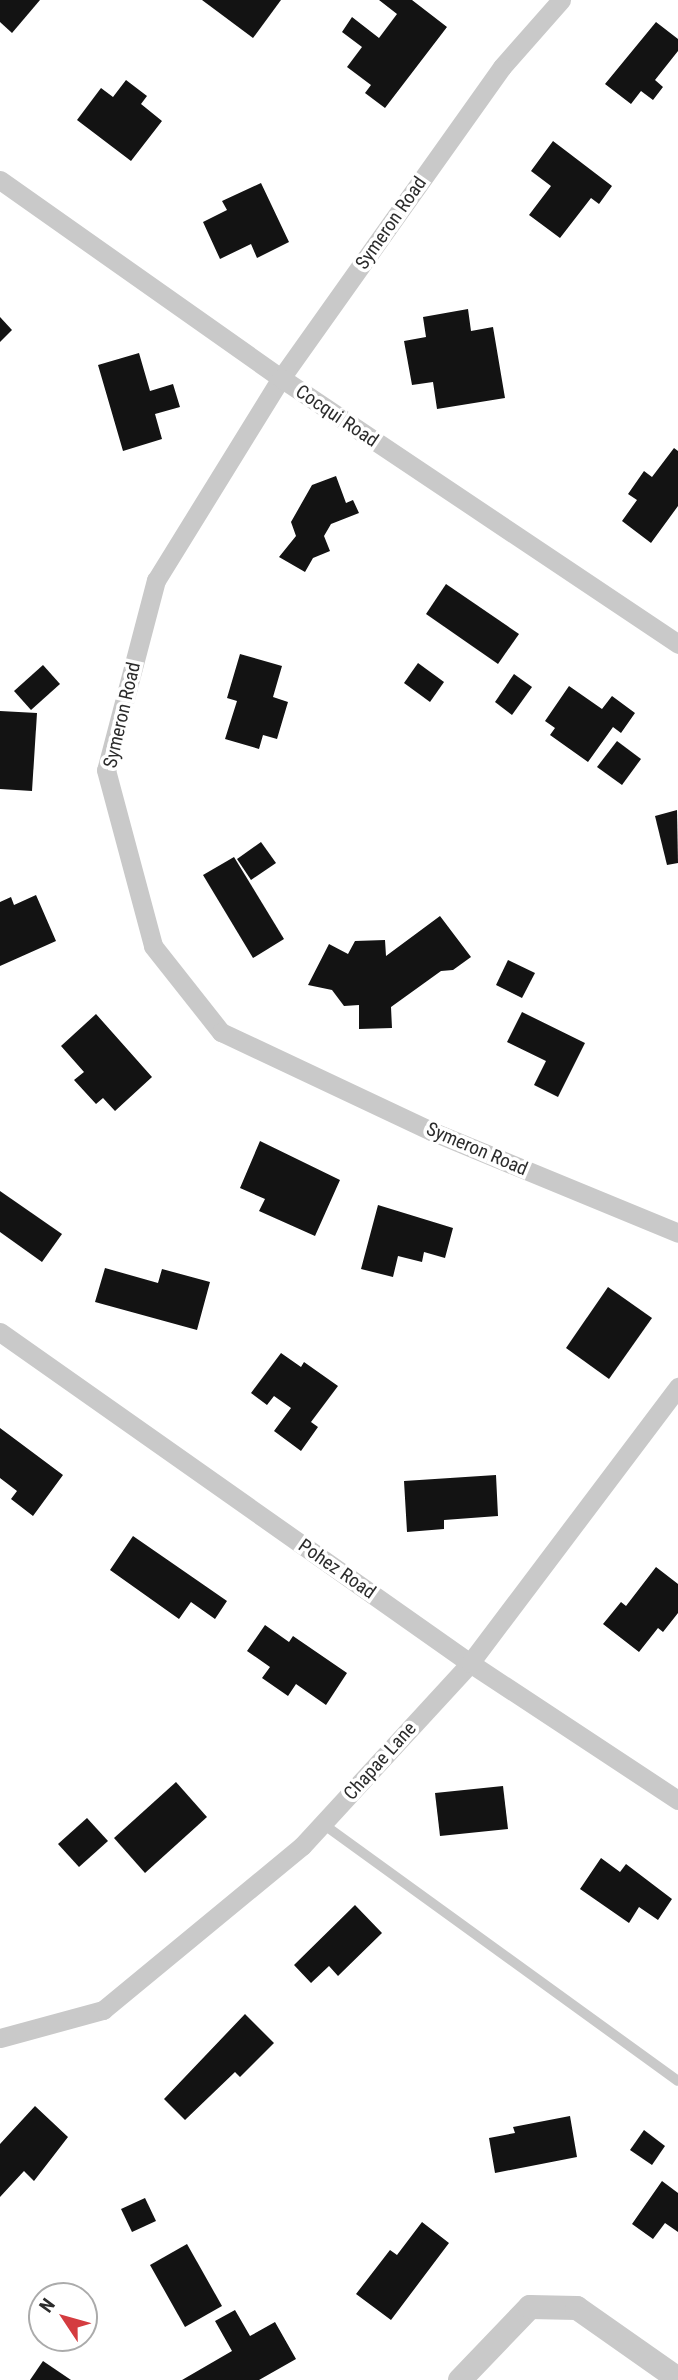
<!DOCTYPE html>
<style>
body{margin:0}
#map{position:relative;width:678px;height:2380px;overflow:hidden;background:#fff;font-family:"Roboto Condensed",sans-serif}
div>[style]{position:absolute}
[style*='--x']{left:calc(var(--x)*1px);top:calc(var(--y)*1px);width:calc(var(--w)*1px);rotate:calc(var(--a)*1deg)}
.building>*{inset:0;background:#131313}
.service>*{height:10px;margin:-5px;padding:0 5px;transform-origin:5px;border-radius:5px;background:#c9c9c9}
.minor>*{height:19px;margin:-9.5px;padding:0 9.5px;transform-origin:9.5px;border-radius:9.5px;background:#c9c9c9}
.tertiary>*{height:24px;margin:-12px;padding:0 12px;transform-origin:12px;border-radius:12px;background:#c9c9c9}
span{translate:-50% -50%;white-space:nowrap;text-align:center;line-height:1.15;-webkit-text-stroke:7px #fff;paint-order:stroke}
.street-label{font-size:19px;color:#2c2c2c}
.north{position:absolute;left:28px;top:2282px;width:70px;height:70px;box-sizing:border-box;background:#fff;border:2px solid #ababab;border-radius:50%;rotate:306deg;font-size:19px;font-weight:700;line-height:28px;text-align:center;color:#2c2c2c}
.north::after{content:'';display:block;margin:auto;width:24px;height:32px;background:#d43c40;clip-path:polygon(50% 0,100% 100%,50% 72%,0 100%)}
</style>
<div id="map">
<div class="building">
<div style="clip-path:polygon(0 0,40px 0,12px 33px,0 22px)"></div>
<div style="clip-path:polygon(202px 0,281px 0,253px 38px)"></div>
<div style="clip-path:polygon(379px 0,412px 0,447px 27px,385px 108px,365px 93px,371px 85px,347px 67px,362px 47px,342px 32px,352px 17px,379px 38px,397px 14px)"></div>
<div style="clip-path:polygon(656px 22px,678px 39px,678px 51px,655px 80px,663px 87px,653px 100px,641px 91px,631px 104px,605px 84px)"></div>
<div style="clip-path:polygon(126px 80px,147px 96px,141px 104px,162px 121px,131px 161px,77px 120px,101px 88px,113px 97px)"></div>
<div style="clip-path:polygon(553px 141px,612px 186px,599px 204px,591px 198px,560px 238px,529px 215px,551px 186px,531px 171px)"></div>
<div style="clip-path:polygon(261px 183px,289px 242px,257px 258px,251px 244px,220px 259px,203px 222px,227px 210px,222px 201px)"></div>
<div style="clip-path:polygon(468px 309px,471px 331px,493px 327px,505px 398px,437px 409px,433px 382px,412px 385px,404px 341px,426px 337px,423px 317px)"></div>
<div style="clip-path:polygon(0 317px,12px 330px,0 342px)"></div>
<div style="clip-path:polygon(139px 353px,150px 391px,173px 384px,180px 407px,155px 414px,162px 439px,123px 451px,98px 365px)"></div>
<div style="clip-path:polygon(674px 448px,678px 451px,678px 506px,651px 543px,622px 521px,637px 500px,628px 494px,644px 471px,652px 477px)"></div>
<div style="clip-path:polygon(336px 476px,346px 503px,353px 500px,359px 513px,331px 524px,324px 536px,330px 551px,313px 558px,305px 572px,279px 557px,296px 536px,291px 522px,312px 485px)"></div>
<div style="clip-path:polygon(446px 584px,519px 634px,498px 664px,426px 614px)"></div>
<div style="clip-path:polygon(240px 654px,282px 666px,273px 697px,288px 702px,277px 739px,263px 735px,259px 749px,225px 739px,237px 701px,227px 698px)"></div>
<div style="clip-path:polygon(418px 663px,444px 682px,430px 702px,404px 683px)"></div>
<div style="clip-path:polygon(43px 665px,60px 684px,31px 710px,14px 691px)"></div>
<div style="clip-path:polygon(514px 674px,532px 687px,512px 715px,495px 702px)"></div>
<div style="clip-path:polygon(569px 686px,602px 709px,612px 696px,635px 713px,621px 733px,613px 727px,588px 762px,550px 735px,555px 728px,545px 721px)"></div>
<div style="clip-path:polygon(0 711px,37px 713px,32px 791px,0 789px)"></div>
<div style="clip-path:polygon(617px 741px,641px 759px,622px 785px,597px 767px)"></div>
<div style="clip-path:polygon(677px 810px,678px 863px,667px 865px,655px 816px)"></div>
<div style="clip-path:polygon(261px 842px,276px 863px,251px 880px,237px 859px)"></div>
<div style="clip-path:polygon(234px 857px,284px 939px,253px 958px,203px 875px)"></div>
<div style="clip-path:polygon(36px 895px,56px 941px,0 966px,0 902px,11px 897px,14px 905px)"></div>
<div style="clip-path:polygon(440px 916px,471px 957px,453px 970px,441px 971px,391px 1007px,392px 1028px,359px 1029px,359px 1005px,344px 1006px,332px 990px,308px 985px,329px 944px,348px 954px,355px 941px,385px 940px,386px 956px)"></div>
<div style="clip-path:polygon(508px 960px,535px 973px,522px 998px,496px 985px)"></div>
<div style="clip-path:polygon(522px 1012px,585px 1043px,558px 1097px,534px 1085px,546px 1061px,507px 1042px)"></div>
<div style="clip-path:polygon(96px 1014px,152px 1077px,115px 1111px,103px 1098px,96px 1104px,74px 1080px,84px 1072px,61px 1046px)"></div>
<div style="clip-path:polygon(260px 1141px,340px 1180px,315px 1236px,259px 1211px,265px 1199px,240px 1188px)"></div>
<div style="clip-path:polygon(0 1191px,62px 1234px,42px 1262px,0 1232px)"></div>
<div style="clip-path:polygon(378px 1205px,453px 1228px,445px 1258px,424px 1252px,422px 1262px,398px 1256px,393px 1277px,361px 1269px)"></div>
<div style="clip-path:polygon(105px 1268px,158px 1283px,162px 1269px,210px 1282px,197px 1330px,95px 1302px)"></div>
<div style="clip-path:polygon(608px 1287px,652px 1318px,609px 1379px,566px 1348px)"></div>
<div style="clip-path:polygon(281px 1353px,301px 1367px,304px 1362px,338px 1386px,311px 1422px,318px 1427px,301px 1451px,274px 1431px,291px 1408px,274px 1396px,267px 1405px,251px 1393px)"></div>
<div style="clip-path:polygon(0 1428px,63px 1475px,33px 1516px,11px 1499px,17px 1491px,0 1478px)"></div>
<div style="clip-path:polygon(496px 1475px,498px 1516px,444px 1520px,444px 1529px,407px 1532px,404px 1481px)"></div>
<div style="clip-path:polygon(133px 1536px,227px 1601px,215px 1619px,191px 1602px,179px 1619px,110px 1570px)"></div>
<div style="clip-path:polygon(656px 1567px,678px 1584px,678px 1613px,663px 1632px,658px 1628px,639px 1652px,603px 1624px,621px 1602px,626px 1606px)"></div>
<div style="clip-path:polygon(265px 1625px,289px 1642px,293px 1636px,347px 1673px,326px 1705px,296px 1684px,288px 1696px,262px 1678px,270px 1667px,247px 1651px)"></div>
<div style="clip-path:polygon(176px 1782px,207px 1817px,145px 1873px,114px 1838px)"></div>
<div style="clip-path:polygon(503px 1786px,508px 1829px,440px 1836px,435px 1793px)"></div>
<div style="clip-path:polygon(87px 1818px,108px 1841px,79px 1867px,58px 1844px)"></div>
<div style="clip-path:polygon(601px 1858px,620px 1872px,626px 1864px,672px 1899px,658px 1920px,639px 1907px,629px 1923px,580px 1889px)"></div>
<div style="clip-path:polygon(355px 1905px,382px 1933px,338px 1976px,329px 1966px,311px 1983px,294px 1965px)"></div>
<div style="clip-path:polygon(245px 2014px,274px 2043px,240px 2077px,235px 2072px,185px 2120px,164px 2099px)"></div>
<div style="clip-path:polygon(35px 2106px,68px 2137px,34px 2181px,24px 2171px,0 2197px,0 2144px)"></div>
<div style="clip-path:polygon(570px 2116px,577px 2157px,495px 2173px,489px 2138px,515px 2133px,513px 2127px)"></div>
<div style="clip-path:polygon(644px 2130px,665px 2146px,652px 2165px,630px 2150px)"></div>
<div style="clip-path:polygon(662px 2181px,678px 2193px,678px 2232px,665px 2223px,653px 2239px,632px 2224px)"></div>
<div style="clip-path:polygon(145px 2198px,156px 2221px,132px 2232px,121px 2209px)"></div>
<div style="clip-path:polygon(422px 2222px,449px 2243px,391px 2320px,356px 2294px,390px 2250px,397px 2255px)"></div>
<div style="clip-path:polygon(187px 2244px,222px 2306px,185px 2327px,150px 2265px)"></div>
<div style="clip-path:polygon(235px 2310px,250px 2336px,275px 2322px,296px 2359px,259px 2380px,182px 2380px,232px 2351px,215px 2321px)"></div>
<div style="clip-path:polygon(43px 2361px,71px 2380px,30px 2380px)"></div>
</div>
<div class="service">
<div style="--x:323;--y:1824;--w:438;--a:35.9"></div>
</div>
<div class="minor">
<div style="--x:561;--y:0;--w:89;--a:131.4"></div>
<div style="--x:502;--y:67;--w:382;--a:125.4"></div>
<div style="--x:281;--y:378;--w:238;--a:121.7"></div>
<div style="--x:156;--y:580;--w:196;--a:104.7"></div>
<div style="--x:106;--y:770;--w:182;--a:75"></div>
<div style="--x:153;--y:946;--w:110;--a:51.7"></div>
<div style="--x:221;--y:1032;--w:232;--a:25.2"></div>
<div style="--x:431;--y:1131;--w:267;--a:22.4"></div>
<div style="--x:0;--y:180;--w:344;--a:35.2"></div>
<div style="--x:281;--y:378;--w:478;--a:33.8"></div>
<div style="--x:0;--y:1332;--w:575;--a:35.16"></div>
<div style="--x:470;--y:1663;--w:249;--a:33.4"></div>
<div style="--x:0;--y:2038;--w:107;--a:-15.2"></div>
<div style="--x:103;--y:2010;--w:258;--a:-39.5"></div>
<div style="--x:302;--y:1846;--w:248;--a:-47.4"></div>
<div style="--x:470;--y:1663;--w:346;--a:-53"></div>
</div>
<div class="tertiary">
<div style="--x:460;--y:2380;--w:101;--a:-46.2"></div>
<div style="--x:530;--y:2307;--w:47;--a:1.2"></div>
<div style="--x:577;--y:2308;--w:123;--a:35.1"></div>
</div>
<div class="street-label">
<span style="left:391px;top:223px;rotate:-55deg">Symeron Road</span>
<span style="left:337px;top:416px;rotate:34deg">Cocqui Road</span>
<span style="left:122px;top:715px;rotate:-77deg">Symeron Road</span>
<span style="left:477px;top:1149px;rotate:23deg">Symeron Road</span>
<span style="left:337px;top:1569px;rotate:35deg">Pohez Road</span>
<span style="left:380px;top:1761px;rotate:-48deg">Chapae Lane</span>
</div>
<div class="north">N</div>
</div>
